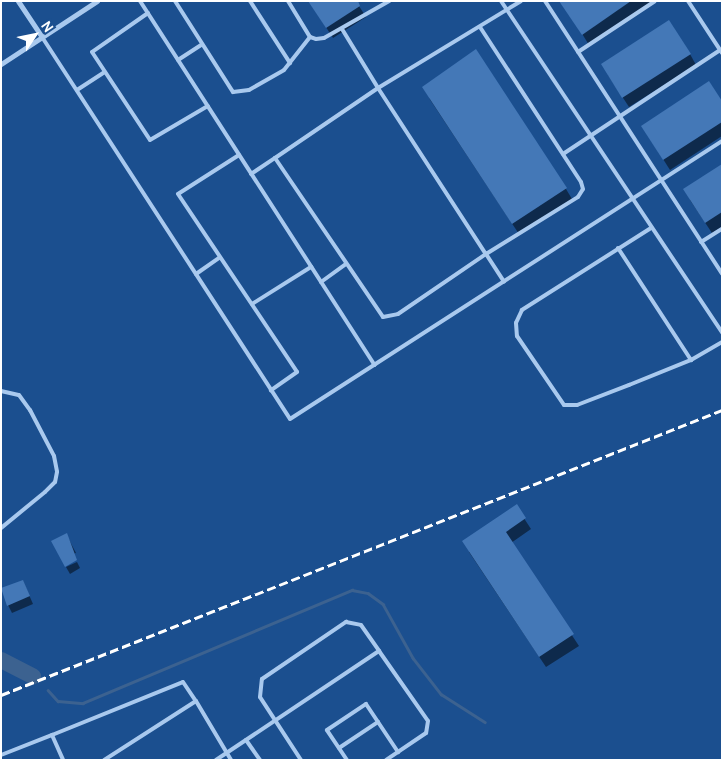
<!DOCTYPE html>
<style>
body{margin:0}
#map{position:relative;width:723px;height:761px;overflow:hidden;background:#1b4f8f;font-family:Cabin,sans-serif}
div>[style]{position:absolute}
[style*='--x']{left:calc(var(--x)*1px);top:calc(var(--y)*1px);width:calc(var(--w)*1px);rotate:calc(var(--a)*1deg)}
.shadow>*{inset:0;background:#0007}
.stream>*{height:2.5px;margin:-1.25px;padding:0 1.25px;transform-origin:1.25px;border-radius:1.25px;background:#3c6290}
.river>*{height:16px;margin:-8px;padding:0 8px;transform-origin:8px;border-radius:8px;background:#3c6290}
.building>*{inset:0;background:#4478b7}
.lane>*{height:4px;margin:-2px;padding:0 2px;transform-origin:2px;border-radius:2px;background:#a9c9ee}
.street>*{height:5px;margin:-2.5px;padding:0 2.5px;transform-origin:2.5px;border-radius:2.5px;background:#a9c9ee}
.rail>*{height:2.5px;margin-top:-1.25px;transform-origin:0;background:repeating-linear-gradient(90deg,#fff 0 9px,transparent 0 13px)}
span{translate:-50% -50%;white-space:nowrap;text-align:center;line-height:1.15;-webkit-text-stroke:4.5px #1b4f8f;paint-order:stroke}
.frame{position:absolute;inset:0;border:2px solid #fff;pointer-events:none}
.north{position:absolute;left:10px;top:10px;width:50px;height:50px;-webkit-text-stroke:4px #1b4f8f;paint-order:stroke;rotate:56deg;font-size:14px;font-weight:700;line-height:20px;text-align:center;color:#fff}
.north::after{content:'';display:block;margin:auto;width:18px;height:22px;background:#fff;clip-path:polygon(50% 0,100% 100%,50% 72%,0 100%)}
</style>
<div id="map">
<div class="shadow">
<div style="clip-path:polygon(309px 1px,359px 6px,366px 17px,333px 38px)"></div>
<div style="clip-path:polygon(562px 1px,653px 1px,589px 45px)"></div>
<div style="clip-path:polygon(690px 54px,696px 65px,629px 107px,608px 75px)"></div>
<div style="clip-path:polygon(429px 98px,566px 189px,572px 199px,519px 234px)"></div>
<div style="clip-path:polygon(722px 103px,722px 136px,670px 170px,649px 137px)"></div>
<div style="clip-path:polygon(722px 165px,722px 227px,712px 233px,690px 200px)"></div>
<div style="clip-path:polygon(516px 506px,531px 529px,511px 543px,579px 646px,546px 667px,469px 552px)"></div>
<div style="clip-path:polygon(66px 534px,76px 553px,73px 554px)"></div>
<div style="clip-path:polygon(77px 562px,80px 568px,70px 574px,66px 567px)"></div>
<div style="clip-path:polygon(23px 581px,33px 604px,12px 613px,8px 605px)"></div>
</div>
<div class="stream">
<div style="--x:48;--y:690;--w:15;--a:48"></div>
<div style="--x:58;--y:701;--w:25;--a:5"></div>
<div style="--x:83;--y:703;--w:292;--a:-22.8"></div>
<div style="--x:352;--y:590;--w:16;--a:11"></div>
<div style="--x:368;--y:593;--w:19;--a:36"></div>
<div style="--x:383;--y:604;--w:62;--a:60.9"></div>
<div style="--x:413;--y:658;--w:46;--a:52.1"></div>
<div style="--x:441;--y:694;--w:52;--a:32.5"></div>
</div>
<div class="river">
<div style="--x:1;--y:660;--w:36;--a:27"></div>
</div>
<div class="building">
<div style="clip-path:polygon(308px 1px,358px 1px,360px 6px,326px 28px)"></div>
<div style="clip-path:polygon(559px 1px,631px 1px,582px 35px)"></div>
<div style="clip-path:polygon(669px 20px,691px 54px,622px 98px,601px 64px)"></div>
<div style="clip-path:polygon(476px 49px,567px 188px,512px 224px,422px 87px)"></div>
<div style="clip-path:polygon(709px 81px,722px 101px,722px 122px,663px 160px,641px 126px)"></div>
<div style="clip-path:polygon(722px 164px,722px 212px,705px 223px,683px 189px)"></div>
<div style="clip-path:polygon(517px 504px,526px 518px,506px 532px,574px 634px,539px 657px,462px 541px)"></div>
<div style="clip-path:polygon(67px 533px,77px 560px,65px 567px,51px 541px)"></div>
<div style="clip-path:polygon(23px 580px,30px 596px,7px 606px,1px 588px)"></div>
</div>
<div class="lane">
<div style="--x:140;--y:1;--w:433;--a:57.2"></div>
<div style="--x:175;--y:1;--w:108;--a:57.5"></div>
<div style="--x:233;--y:92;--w:16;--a:-7"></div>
<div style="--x:249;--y:90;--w:40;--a:-29.7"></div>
<div style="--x:284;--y:70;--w:42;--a:-51.8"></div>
<div style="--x:250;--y:1;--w:74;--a:57.2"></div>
<div style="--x:288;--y:1;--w:42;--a:58.6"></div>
<div style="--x:310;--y:37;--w:6;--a:18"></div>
<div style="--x:316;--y:39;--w:8;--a:-7"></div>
<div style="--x:324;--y:38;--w:75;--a:-29.6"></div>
<div style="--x:501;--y:1;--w:399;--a:56.3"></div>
<div style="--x:545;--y:1;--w:325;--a:57"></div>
<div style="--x:688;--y:1;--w:62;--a:56.8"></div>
<div style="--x:148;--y:13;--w:68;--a:145.1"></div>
<div style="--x:92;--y:52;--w:105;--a:56.6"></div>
<div style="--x:150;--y:140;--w:67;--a:-30.4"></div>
<div style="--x:342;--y:29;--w:69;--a:58.6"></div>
<div style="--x:378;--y:88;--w:167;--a:-31.3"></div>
<div style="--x:42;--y:37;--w:455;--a:57"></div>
<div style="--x:290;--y:419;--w:514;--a:-32.76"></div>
<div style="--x:578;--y:52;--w:92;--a:-33.5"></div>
<div style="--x:178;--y:60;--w:27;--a:-33"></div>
<div style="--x:77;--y:90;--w:33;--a:-33"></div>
<div style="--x:563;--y:154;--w:188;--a:-33.5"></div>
<div style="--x:239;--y:155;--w:72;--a:147.4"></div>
<div style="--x:178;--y:194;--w:214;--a:56.2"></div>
<div style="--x:297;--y:372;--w:32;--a:145"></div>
<div style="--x:275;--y:158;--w:125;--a:-34.2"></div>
<div style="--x:378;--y:88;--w:198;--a:57"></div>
<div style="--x:486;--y:254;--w:108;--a:-31.8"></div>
<div style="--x:578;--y:197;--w:9;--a:-58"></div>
<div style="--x:583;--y:189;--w:7;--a:-106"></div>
<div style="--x:581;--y:182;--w:185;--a:-123.1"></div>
<div style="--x:251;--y:174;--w:29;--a:-34"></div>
<div style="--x:275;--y:158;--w:192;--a:55.8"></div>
<div style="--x:383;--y:317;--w:15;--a:-11"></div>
<div style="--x:398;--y:314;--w:107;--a:-34.3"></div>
<div style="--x:486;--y:254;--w:33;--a:57"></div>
<div style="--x:651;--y:228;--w:153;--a:147.6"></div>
<div style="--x:522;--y:310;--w:14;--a:115"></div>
<div style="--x:516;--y:323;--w:13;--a:86"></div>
<div style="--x:517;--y:336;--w:83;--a:55.7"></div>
<div style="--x:564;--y:405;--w:13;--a:0"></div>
<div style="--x:577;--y:405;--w:56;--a:-21"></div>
<div style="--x:629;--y:385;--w:67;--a:-22"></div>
<div style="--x:691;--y:360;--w:36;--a:-30"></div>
<div style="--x:701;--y:242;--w:25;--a:-32"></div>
<div style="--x:618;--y:248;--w:134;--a:56.9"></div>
<div style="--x:196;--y:274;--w:29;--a:-35"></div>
<div style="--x:321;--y:282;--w:31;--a:-36"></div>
<div style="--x:252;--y:304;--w:70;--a:-32.1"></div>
<div style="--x:1;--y:391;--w:18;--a:13"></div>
<div style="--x:19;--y:395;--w:19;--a:54"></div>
<div style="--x:30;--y:410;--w:52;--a:62.4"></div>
<div style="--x:54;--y:456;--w:16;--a:79"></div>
<div style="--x:57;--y:472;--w:10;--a:101"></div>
<div style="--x:55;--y:482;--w:14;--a:135"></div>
<div style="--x:45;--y:492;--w:57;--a:140.7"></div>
<div style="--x:196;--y:701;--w:69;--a:59.3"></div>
<div style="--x:52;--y:735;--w:141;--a:-22"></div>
<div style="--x:183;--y:682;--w:23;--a:56"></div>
<div style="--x:196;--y:701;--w:109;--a:147.3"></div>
<div style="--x:246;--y:740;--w:24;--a:55"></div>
<div style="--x:339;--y:748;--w:47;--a:-33.7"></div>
<div style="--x:1;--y:755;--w:55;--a:-21.4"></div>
<div style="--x:52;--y:735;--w:27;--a:66"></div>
<div style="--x:216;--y:760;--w:196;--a:-33.8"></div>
<div style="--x:379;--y:651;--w:85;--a:55"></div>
<div style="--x:428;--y:721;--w:12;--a:99"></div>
<div style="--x:426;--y:733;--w:48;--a:146"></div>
<div style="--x:301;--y:760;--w:75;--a:-123.1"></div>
<div style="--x:260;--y:697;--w:18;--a:-84"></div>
<div style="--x:262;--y:679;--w:102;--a:-34.2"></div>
<div style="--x:346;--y:622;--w:15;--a:11"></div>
<div style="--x:361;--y:625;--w:32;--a:55"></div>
<div style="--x:347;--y:760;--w:36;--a:-124"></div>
<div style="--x:327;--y:730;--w:47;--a:-33.7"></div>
<div style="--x:366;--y:704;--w:58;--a:56.3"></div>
</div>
<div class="street">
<div style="--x:18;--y:1;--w:43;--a:56.3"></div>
<div style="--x:1;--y:64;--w:115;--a:-33.3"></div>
</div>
<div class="rail">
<div style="--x:1;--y:695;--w:775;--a:-21.57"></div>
</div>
<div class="frame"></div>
<div class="north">N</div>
</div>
